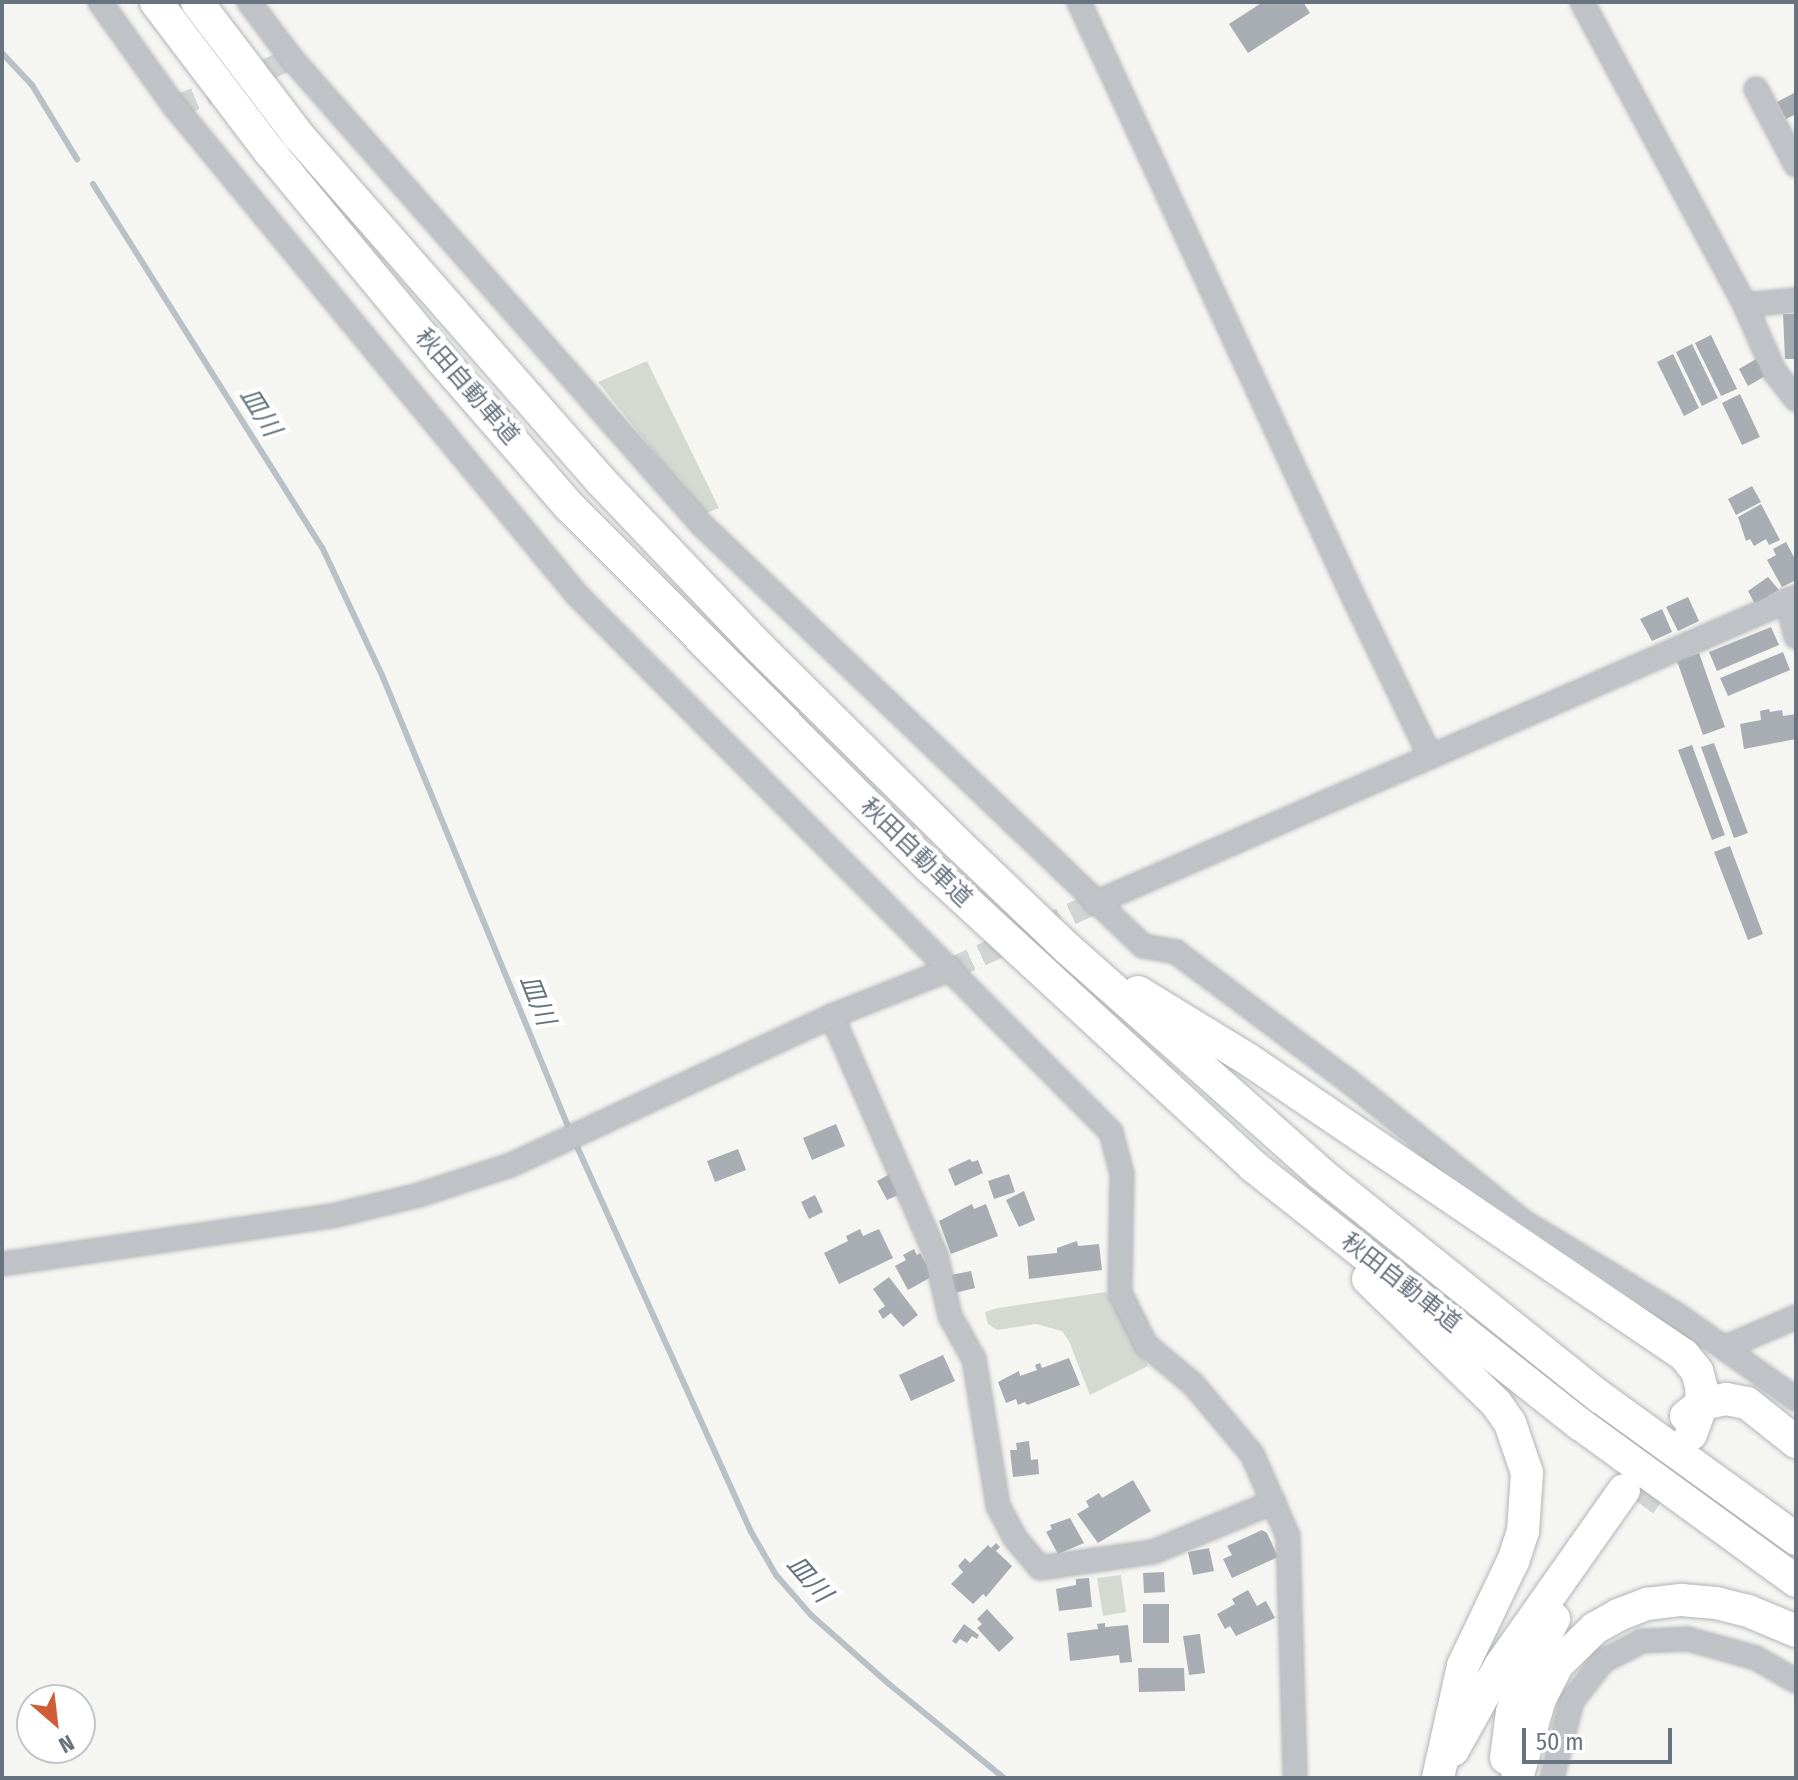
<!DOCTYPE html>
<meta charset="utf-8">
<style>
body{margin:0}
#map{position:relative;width:1798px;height:1780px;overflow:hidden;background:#f5f5f2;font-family:"Fira Sans Condensed","Noto Sans JP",sans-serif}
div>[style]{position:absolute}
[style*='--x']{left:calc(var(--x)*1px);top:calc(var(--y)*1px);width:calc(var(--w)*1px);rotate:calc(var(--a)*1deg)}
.green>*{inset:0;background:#d4dad2}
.stream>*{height:6px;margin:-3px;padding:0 3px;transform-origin:3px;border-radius:3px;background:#b8c1c6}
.building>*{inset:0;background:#a7adb2}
.minor-tunnel>*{height:22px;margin-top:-11px;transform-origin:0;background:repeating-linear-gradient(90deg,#d2d5d6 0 22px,transparent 0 33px)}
.highway-tunnel>*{height:32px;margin-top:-16px;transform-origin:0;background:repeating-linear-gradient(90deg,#d2d5d6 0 32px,transparent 0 48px)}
.roads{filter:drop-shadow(0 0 2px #b2b5b8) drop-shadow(0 0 2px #b2b5b8)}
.minor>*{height:22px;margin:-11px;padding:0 11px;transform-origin:11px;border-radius:11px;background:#bfc2c6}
.highway>*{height:32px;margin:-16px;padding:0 16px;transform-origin:16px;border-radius:16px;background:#fff}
span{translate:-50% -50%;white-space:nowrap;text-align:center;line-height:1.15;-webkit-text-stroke:8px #fff;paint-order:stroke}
.street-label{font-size:24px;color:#677480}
.water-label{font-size:26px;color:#63757d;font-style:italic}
.frame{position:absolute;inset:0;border:4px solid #677480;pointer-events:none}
.north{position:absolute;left:16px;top:1684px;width:80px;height:80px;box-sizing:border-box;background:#fff;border:2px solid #c2c7cc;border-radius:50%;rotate:152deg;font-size:22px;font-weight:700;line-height:32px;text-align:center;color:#677480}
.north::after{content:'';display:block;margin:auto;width:28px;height:36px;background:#d15d36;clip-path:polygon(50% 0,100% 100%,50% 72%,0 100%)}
.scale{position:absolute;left:1522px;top:1728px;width:150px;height:36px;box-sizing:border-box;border:4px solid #677480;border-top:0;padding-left:10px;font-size:24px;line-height:28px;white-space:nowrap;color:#677480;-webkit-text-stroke:6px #fff;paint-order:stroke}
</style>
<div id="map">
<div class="green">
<div style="clip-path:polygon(647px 361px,719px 508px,704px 514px,598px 382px)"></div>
<div style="clip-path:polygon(1106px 1292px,1148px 1366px,1090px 1395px,1069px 1341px,1062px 1331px,1036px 1324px,997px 1330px,988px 1324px,985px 1312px,998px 1308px)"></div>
<div style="clip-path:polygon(1121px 1575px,1126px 1612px,1103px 1616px,1097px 1578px)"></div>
</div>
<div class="stream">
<div style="--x:2;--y:53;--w:44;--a:46.8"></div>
<div style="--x:32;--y:85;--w:87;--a:58.7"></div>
<div style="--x:93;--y:184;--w:429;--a:57.8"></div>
<div style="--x:322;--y:547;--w:141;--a:64.9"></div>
<div style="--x:382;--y:675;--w:494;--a:67.6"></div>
<div style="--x:575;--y:1142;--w:426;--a:65.7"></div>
<div style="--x:750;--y:1530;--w:52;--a:60"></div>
<div style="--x:776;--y:1575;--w:53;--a:48.8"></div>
<div style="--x:811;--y:1615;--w:104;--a:41.5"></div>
<div style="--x:889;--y:1684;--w:149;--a:39.3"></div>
</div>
<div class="building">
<div style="clip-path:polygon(1263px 2px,1303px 2px,1310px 13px,1248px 53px,1229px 24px)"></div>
<div style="clip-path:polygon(1794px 93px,1796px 114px,1786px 119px,1777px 102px)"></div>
<div style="clip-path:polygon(1783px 314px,1796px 314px,1796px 359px,1785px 359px)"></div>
<div style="clip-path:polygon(1711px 335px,1737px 389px,1721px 396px,1695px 343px)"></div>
<div style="clip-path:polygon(1692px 344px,1718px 398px,1702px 406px,1676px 352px)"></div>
<div style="clip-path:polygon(1673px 354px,1699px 408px,1684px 416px,1657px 362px)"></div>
<div style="clip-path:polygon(1756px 359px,1765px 376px,1748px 386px,1739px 369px)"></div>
<div style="clip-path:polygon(1740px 394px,1760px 437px,1742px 445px,1722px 403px)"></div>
<div style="clip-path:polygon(1752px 486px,1761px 502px,1736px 515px,1728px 499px)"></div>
<div style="clip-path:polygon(1761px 504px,1780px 540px,1769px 545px,1766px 539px,1754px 546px,1750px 539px,1746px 541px,1738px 517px)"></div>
<div style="clip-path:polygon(1786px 542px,1796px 561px,1796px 580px,1782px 587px,1767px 560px,1776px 555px,1773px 549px)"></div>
<div style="clip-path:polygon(1768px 577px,1779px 590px,1755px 604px,1748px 591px)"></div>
<div style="clip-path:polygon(1688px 597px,1699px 621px,1678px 631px,1666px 607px)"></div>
<div style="clip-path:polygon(1662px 609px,1672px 632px,1652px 641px,1640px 619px)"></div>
<div style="clip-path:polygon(1771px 627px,1779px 645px,1717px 671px,1709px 652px)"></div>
<div style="clip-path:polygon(1783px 652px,1790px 670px,1728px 696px,1720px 678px)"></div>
<div style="clip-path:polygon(1699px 653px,1725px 727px,1703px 735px,1677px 661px)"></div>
<div style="clip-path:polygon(1769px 709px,1770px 712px,1782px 710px,1783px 716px,1796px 714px,1796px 739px,1744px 749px,1740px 724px,1761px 720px,1760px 711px)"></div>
<div style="clip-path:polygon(1714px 743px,1748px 833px,1734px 838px,1701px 747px)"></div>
<div style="clip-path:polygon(1692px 745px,1725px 835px,1712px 840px,1678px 750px)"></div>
<div style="clip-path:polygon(1730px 846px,1763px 934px,1748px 940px,1714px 852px)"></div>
<div style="clip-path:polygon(836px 1124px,845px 1146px,812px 1160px,803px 1138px)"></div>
<div style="clip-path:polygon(738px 1149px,746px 1170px,715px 1182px,707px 1161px)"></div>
<div style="clip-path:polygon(970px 1159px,972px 1162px,978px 1160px,983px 1173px,955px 1186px,948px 1169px)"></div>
<div style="clip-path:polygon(890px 1174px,900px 1194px,887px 1200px,877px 1181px)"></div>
<div style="clip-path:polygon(1009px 1174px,1015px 1192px,994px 1199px,988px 1181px)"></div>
<div style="clip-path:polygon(1024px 1191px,1035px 1220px,1019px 1227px,1006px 1200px)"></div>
<div style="clip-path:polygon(815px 1195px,823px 1212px,809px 1219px,801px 1202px)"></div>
<div style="clip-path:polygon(972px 1204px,974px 1209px,986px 1204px,998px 1236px,951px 1254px,939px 1221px)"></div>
<div style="clip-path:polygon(860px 1229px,863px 1236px,879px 1229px,893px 1258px,839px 1284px,824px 1253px,848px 1241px,846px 1236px)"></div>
<div style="clip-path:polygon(1077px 1241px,1078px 1246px,1099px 1244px,1102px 1270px,1029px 1279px,1027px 1256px,1057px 1253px,1057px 1248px)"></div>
<div style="clip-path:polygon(914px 1249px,917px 1255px,920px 1253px,933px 1276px,908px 1290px,895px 1266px,906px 1260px,903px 1255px)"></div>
<div style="clip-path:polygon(971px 1271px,975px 1288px,955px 1293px,951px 1275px)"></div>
<div style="clip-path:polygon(889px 1277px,918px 1315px,903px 1327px,891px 1313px,883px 1319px,878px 1311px,885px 1306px,873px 1289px)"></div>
<div style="clip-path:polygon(943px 1355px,955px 1381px,911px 1401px,899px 1375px)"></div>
<div style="clip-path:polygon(1069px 1358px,1080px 1385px,1027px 1405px,1025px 1402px,1018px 1405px,1016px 1399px,1006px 1403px,998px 1382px,1019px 1371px,1020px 1376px,1037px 1370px,1035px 1365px,1040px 1363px,1042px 1368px)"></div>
<div style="clip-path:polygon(1029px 1441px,1031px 1460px,1038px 1459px,1039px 1474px,1013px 1477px,1010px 1450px,1017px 1450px,1016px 1443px)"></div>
<div style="clip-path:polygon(1133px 1480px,1151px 1511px,1098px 1543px,1077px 1514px,1089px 1507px,1086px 1501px,1099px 1493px,1102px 1498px)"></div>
<div style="clip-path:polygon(1070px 1518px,1084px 1543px,1058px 1554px,1046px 1532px,1052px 1529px,1050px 1525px)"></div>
<div style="clip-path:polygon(1262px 1530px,1267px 1533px,1278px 1557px,1232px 1578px,1223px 1559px,1232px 1555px,1227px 1546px)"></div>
<div style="clip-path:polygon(996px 1543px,1000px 1547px,996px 1551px,1012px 1566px,986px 1597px,983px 1594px,973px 1604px,951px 1584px,963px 1572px,958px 1566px,965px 1558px,970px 1563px,988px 1545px,991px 1548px)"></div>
<div style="clip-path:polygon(1209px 1548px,1214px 1571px,1193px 1575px,1188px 1552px)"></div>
<div style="clip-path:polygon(1164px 1572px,1165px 1592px,1144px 1593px,1143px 1573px)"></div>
<div style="clip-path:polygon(1089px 1578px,1092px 1607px,1059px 1611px,1056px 1589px,1076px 1585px,1076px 1579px)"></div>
<div style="clip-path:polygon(1248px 1590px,1257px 1606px,1266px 1601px,1275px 1618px,1236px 1636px,1230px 1626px,1225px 1629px,1217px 1614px,1235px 1604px,1232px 1599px)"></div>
<div style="clip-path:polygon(1143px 1604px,1169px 1604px,1169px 1643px,1143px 1643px)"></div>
<div style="clip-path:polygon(987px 1609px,1014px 1638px,999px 1652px,977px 1628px,982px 1624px,977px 1619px)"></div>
<div style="clip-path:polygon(1105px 1623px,1105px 1627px,1128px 1625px,1132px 1662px,1120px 1663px,1119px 1655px,1070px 1661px,1067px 1633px,1098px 1629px,1097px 1624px)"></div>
<div style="clip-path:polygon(964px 1624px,979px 1635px,977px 1639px,972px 1636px,967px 1643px,960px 1639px,956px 1644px,952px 1641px)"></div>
<div style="clip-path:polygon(1200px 1634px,1205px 1673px,1189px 1675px,1183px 1636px)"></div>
<div style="clip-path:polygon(1138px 1668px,1184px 1668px,1185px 1691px,1139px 1692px)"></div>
</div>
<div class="minor-tunnel">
<div style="--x:175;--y:107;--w:126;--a:-22.3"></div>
<div style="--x:951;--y:969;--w:158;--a:-24.6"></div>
</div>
<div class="highway-tunnel">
<div style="--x:1640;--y:1504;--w:87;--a:-53.9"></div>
</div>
<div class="roads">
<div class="minor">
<div style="--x:100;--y:2;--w:129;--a:54.5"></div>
<div style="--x:175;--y:107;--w:632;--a:50.52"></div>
<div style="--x:577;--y:595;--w:757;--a:45.16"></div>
<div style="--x:1111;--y:1132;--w:43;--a:75.3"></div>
<div style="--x:1122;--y:1174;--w:119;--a:91"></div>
<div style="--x:1120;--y:1293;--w:58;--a:63.4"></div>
<div style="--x:1146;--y:1345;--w:61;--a:39.7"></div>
<div style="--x:1193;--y:1384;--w:92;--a:49.9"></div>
<div style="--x:1252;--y:1454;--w:90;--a:66.3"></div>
<div style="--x:1288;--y:1536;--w:242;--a:88.3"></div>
<div style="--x:249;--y:2;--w:71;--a:53"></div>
<div style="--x:292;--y:59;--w:621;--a:48.66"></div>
<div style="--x:702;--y:525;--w:610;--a:43.67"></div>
<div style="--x:1143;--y:946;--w:34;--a:10"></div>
<div style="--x:1176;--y:952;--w:219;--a:36.8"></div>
<div style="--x:1351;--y:1083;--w:222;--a:38.8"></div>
<div style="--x:1524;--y:1222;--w:178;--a:31.2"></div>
<div style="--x:1676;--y:1314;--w:147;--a:35.3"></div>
<div style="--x:1079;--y:2;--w:652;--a:65.24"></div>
<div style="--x:1352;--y:594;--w:180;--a:64.3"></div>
<div style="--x:1582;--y:2;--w:344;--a:61.7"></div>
<div style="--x:1745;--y:305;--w:72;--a:66.3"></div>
<div style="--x:1774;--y:371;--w:36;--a:52"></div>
<div style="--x:1756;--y:89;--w:86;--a:62.2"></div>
<div style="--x:1745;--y:305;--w:51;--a:-5.6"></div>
<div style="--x:1787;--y:600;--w:38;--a:76"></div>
<div style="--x:1095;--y:903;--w:765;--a:-23.58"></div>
<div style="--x:832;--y:1016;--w:261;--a:66.5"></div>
<div style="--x:936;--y:1255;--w:63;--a:77.1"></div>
<div style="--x:950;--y:1316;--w:49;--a:60.8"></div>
<div style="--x:974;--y:1359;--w:149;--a:80.7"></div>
<div style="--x:998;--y:1506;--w:36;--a:62"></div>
<div style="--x:1015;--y:1538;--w:39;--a:50"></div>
<div style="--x:1040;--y:1568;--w:114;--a:-8.1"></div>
<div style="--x:1153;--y:1552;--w:131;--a:-22.5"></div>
<div style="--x:2;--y:1264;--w:338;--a:-8.3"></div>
<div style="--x:336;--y:1215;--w:85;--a:-13.5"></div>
<div style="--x:419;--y:1195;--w:97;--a:-18.1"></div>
<div style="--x:511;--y:1165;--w:354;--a:-24.9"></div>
<div style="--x:832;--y:1016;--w:128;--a:-21.6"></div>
<div style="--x:1726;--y:1347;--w:76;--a:-23.2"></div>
<div style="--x:1552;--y:1778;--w:80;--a:-75.4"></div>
<div style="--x:1572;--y:1701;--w:51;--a:-52.2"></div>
<div style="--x:1603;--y:1661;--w:44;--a:-27.1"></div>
<div style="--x:1642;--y:1641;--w:46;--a:-2.5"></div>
<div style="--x:1688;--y:1639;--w:71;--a:15.6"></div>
<div style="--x:1756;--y:1658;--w:46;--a:29.9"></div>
</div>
<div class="highway">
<div style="--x:156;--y:2;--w:188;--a:52.8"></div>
<div style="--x:270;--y:152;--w:270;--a:50.4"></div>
<div style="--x:442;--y:360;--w:195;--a:49"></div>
<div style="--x:570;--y:507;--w:503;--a:45.08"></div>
<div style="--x:925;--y:863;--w:447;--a:42.7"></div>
<div style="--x:1253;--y:1166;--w:417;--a:38.3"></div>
<div style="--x:1580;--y:1424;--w:267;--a:36"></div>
<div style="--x:197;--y:2;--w:167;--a:52.8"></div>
<div style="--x:298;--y:135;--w:460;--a:48.8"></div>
<div style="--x:601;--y:481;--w:231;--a:46.4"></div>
<div style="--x:760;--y:648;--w:276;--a:44.7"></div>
<div style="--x:956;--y:842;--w:153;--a:43.7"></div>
<div style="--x:1067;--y:948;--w:339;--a:41.6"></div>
<div style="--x:1320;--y:1173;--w:359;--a:38.7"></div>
<div style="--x:1600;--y:1397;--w:242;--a:35.9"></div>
<div style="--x:1138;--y:992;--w:130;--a:31.5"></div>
<div style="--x:1249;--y:1060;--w:526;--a:34.14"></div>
<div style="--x:1684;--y:1355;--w:21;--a:51"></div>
<div style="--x:1697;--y:1371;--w:16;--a:75"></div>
<div style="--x:1701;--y:1386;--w:18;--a:87"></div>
<div style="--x:1702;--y:1404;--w:32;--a:110"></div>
<div style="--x:1368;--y:1279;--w:178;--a:44.1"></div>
<div style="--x:1496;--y:1403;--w:24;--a:55"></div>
<div style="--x:1510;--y:1423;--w:53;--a:71.2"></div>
<div style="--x:1527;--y:1473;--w:58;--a:93.9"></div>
<div style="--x:1523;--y:1531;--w:32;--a:108"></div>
<div style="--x:1513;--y:1561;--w:116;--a:115.5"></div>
<div style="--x:1463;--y:1666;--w:115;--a:102.6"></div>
<div style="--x:1686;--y:1416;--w:20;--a:-37"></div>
<div style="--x:1702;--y:1404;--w:25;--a:-12"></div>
<div style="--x:1726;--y:1399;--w:21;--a:11"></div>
<div style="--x:1747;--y:1403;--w:63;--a:38.5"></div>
<div style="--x:1453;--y:1750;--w:96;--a:-60.8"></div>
<div style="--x:1500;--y:1666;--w:215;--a:-54.8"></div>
<div style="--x:1506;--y:1758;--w:46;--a:-82.6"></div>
<div style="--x:1512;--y:1712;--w:32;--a:-72"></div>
<div style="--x:1522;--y:1682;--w:71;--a:-63.1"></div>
<div style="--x:1517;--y:1778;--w:82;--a:-73.8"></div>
<div style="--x:1540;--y:1699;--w:38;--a:-63"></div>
<div style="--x:1557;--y:1665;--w:53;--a:-44.2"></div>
<div style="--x:1595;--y:1628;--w:26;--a:-29"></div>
<div style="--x:1618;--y:1615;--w:31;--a:-21"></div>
<div style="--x:1647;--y:1604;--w:34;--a:-7"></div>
<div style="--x:1681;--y:1600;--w:35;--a:5"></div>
<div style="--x:1716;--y:1603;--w:33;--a:14"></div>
<div style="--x:1748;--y:1611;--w:52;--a:22.6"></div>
</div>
</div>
<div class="street-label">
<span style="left:467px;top:387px;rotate:49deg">秋田自動車道</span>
<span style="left:916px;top:853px;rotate:44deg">秋田自動車道</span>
<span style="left:1401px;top:1283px;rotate:38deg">秋田自動車道</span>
</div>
<div class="water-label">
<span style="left:260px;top:412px;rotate:58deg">皿川</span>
<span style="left:537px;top:1000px;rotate:68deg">皿川</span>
<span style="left:809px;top:1579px;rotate:49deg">皿川</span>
</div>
<div class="frame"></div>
<div class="north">N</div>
<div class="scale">50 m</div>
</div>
